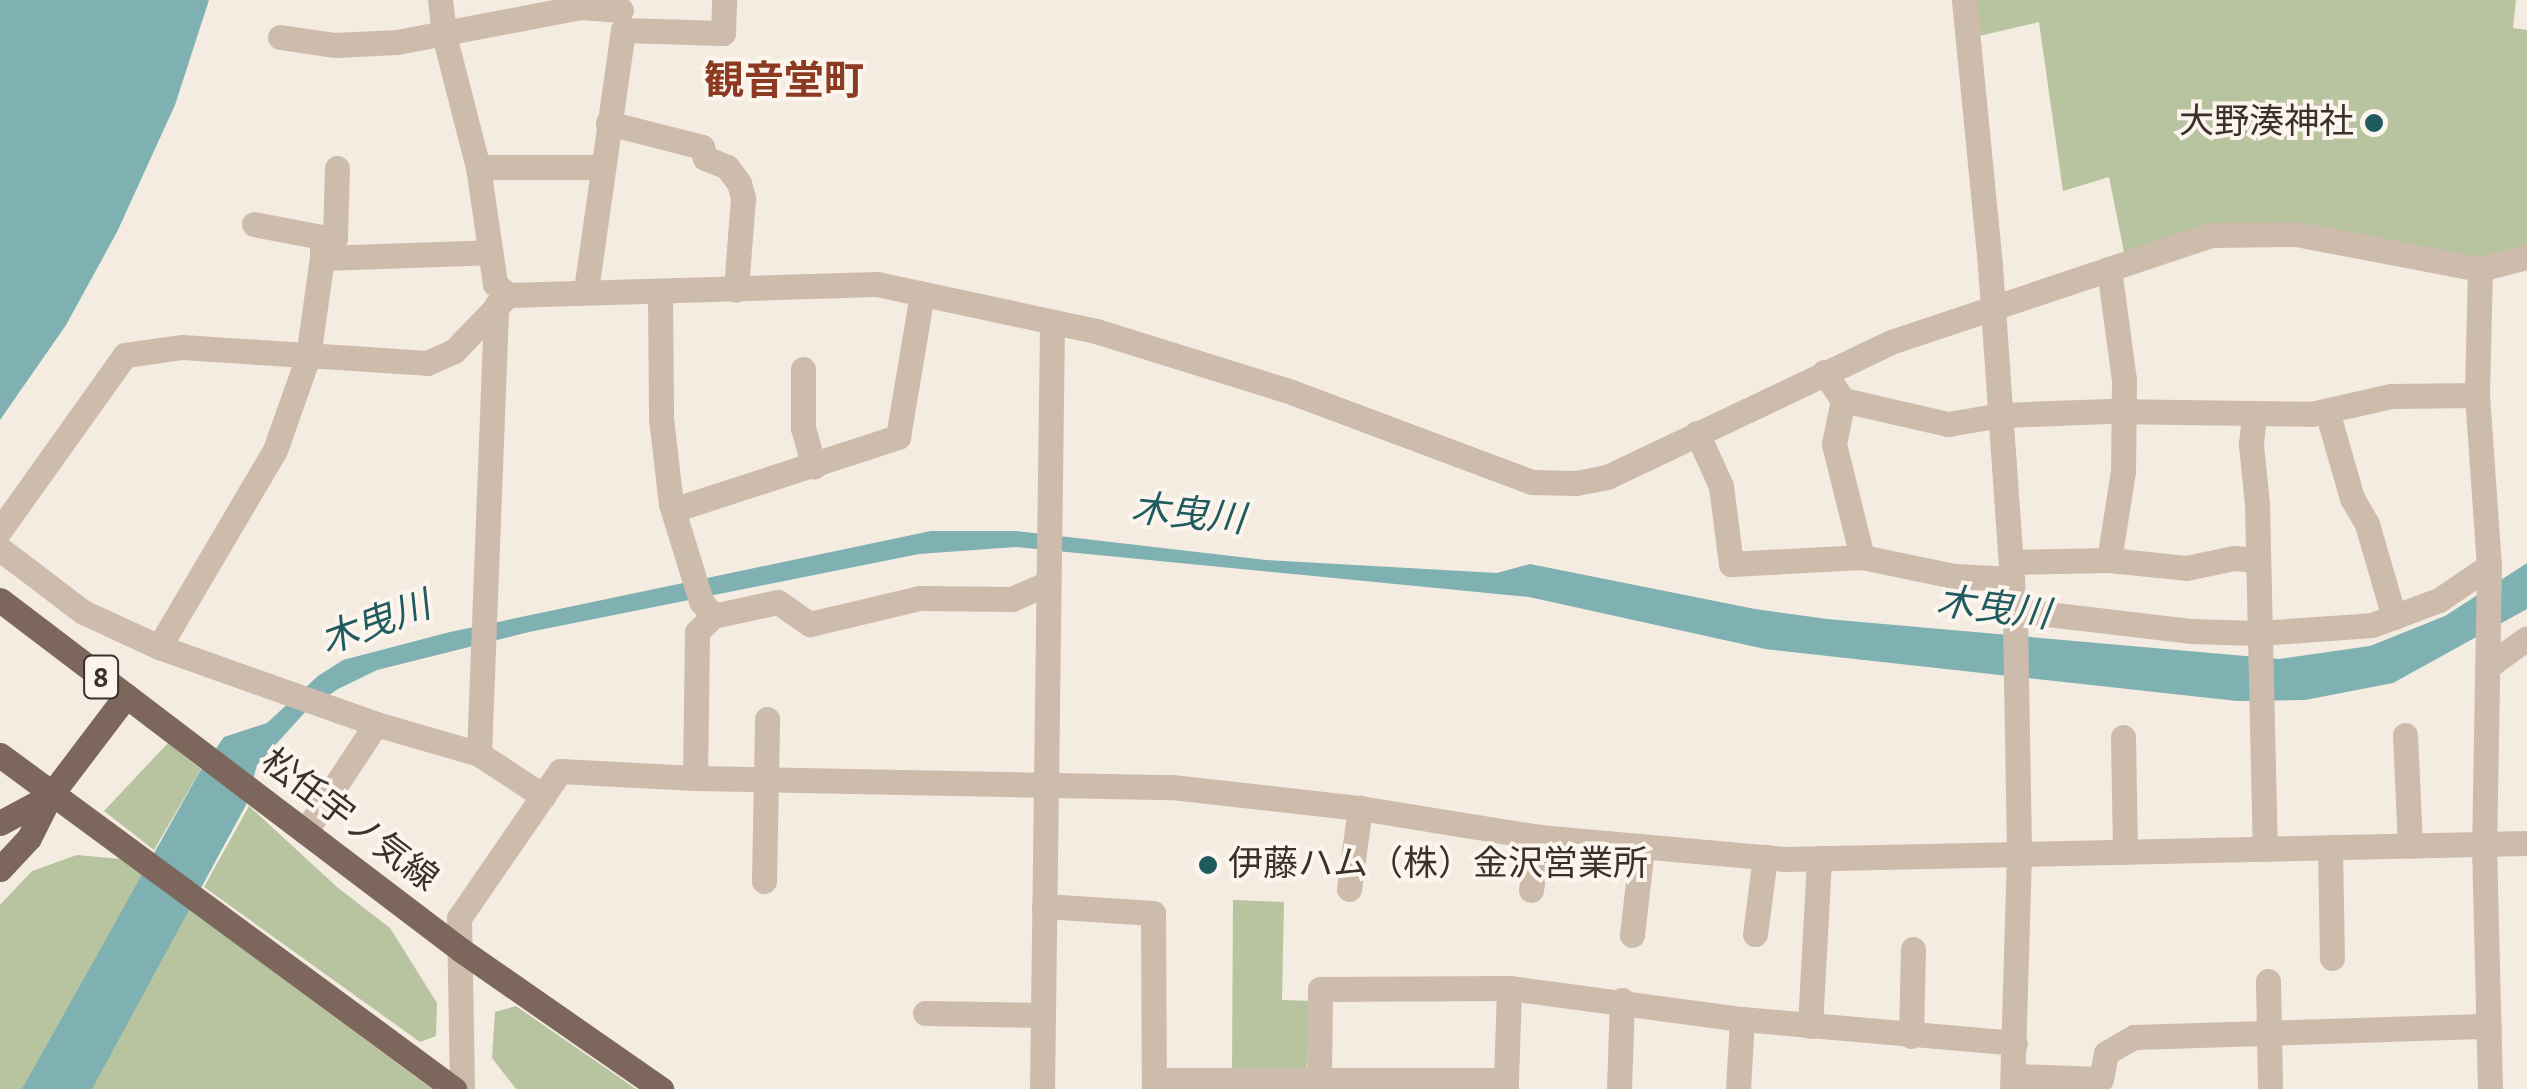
<!DOCTYPE html>
<meta charset="utf-8">
<style>
body{margin:0}
#map{position:relative;width:2527px;height:1089px;overflow:hidden;background:#f4ebe1;font-family:"Alegreya Sans","Noto Sans JP",sans-serif}
div>[style]{position:absolute}
[style*='--x']{left:calc(var(--x)*1px);top:calc(var(--y)*1px);width:calc(var(--w)*1px);rotate:calc(var(--a)*1deg)}
.green>*{inset:0;background:#b8c4a0}
.water>*{inset:0;background:#7fb0b2}
.minor>*{height:25px;margin:-12.5px;padding:0 12.5px;transform-origin:12.5px;border-radius:12.5px;background:#cdbbac}
.major>*{height:25px;margin:-12.5px;padding:0 12.5px;transform-origin:12.5px;border-radius:12.5px;background:#7d675c}
.dots>*{width:28px;height:28px;translate:-50% -50%;box-sizing:border-box;border:5px solid #fbf5ee;border-radius:50%}
span{translate:-50% -50%;white-space:nowrap;text-align:center;line-height:1.15;-webkit-text-stroke:8px #fbf5ee;paint-order:stroke}
.shield-label span{padding:2px 8px;background:#fbf5ee;border:2px solid;border-radius:8px;-webkit-text-stroke-width:0}
.shield-label{font-size:32px;color:#3b302b;font-weight:700}
.poi-label{font-size:35px;color:#3b302b}
.right{translate:-100% -50%;text-align:right}
.left{translate:0 -50%;text-align:left}
.street-label{font-size:35px;color:#3b302b}
.water-label{font-size:38px;color:#1f5a5e;font-style:italic}
.quarter-label{font-size:40px;color:#8c3b22;font-weight:700}
</style>
<div id="map">
<div class="green">
<div style="clip-path:polygon(1973px 0,2516px 0,2513px 28px,2527px 30px,2527px 248px,2450px 266px,2300px 226px,2125px 257px,2109px 177px,2063px 191px,2039px 22px,1979px 36px)"></div>
<div style="clip-path:polygon(168px 743px,201px 769px,154px 850px,104px 811px)"></div>
<div style="clip-path:polygon(249px 806px,337px 887px,390px 928px,437px 1003px,436px 1036px,420px 1042px,204px 887px)"></div>
<div style="clip-path:polygon(77px 855px,121px 859px,432px 1089px,0 1089px,0 905px,32px 871px)"></div>
<div style="clip-path:polygon(1233px 900px,1284px 902px,1282px 1000px,1312px 1001px,1306px 1073px,1232px 1071px)"></div>
<div style="clip-path:polygon(516px 1006px,636px 1089px,516px 1089px,492px 1058px,495px 1012px)"></div>
</div>
<div class="water">
<div style="clip-path:polygon(0 0,209px 0,175px 105px,117px 232px,66px 325px,0 420px)"></div>
<div style="clip-path:polygon(931px 531px,1016px 531px,1266px 560px,1497px 573px,1530px 564px,1755px 609px,1827px 619px,2279px 659px,2370px 646px,2445px 616px,2527px 563px,2527px 609px,2393px 683px,2305px 700px,2237px 701px,1765px 649px,1529px 597px,1016px 547px,919px 554px,529px 632px,377px 670px,338px 689px,307px 710px,257px 765px,246px 805px,92px 1089px,22px 1089px,199px 773px,224px 737px,267px 723px,318px 676px,343px 660px,450px 632px)"></div>
</div>
<div class="minor">
<div style="--x:440;--y:0;--w:35;--a:83"></div>
<div style="--x:444;--y:35;--w:136;--a:75.6"></div>
<div style="--x:478;--y:167;--w:118;--a:81.7"></div>
<div style="--x:495;--y:284;--w:17;--a:40"></div>
<div style="--x:1964;--y:0;--w:267;--a:84.4"></div>
<div style="--x:1990;--y:266;--w:355;--a:86"></div>
<div style="--x:2015;--y:620;--w:234;--a:89"></div>
<div style="--x:2019;--y:854;--w:235;--a:91.7"></div>
<div style="--x:280;--y:37;--w:56;--a:8.3"></div>
<div style="--x:335;--y:45;--w:62;--a:-2.8"></div>
<div style="--x:397;--y:42;--w:187;--a:-10.8"></div>
<div style="--x:581;--y:7;--w:40;--a:4.3"></div>
<div style="--x:608;--y:123;--w:97;--a:14.3"></div>
<div style="--x:702;--y:147;--w:11;--a:75"></div>
<div style="--x:705;--y:158;--w:24;--a:22"></div>
<div style="--x:727;--y:167;--w:20;--a:53"></div>
<div style="--x:739;--y:183;--w:16;--a:75"></div>
<div style="--x:743;--y:198;--w:92;--a:94.4"></div>
<div style="--x:478;--y:167;--w:125;--a:0"></div>
<div style="--x:254;--y:224;--w:69;--a:10.8"></div>
<div style="--x:322;--y:237;--w:21;--a:90"></div>
<div style="--x:322;--y:258;--w:168;--a:-2"></div>
<div style="--x:322;--y:237;--w:13;--a:4"></div>
<div style="--x:335;--y:238;--w:70;--a:-88.4"></div>
<div style="--x:2109;--y:269;--w:112;--a:82.3"></div>
<div style="--x:2124;--y:380;--w:91;--a:90.6"></div>
<div style="--x:2123;--y:471;--w:90;--a:98.9"></div>
<div style="--x:2480;--y:269;--w:126;--a:91.4"></div>
<div style="--x:2477;--y:395;--w:171;--a:86"></div>
<div style="--x:2489;--y:566;--w:278;--a:91"></div>
<div style="--x:2484;--y:844;--w:245;--a:88.6"></div>
<div style="--x:586;--y:290;--w:263;--a:-81.9"></div>
<div style="--x:623;--y:30;--w:100;--a:1.7"></div>
<div style="--x:723;--y:33;--w:33;--a:-88"></div>
<div style="--x:660;--y:294;--w:124;--a:89.5"></div>
<div style="--x:661;--y:418;--w:87;--a:83.4"></div>
<div style="--x:671;--y:504;--w:102;--a:72.8"></div>
<div style="--x:701;--y:601;--w:19;--a:51"></div>
<div style="--x:803;--y:369;--w:59;--a:90"></div>
<div style="--x:803;--y:428;--w:40;--a:74"></div>
<div style="--x:1824;--y:372;--w:34;--a:56"></div>
<div style="--x:1843;--y:400;--w:108;--a:12.9"></div>
<div style="--x:1948;--y:424;--w:54;--a:-9.6"></div>
<div style="--x:2001;--y:415;--w:107;--a:-2.1"></div>
<div style="--x:2108;--y:411;--w:203;--a:0.8"></div>
<div style="--x:2311;--y:414;--w:82;--a:-12.7"></div>
<div style="--x:2391;--y:396;--w:86;--a:-0.7"></div>
<div style="--x:1843;--y:400;--w:45;--a:101.6"></div>
<div style="--x:1834;--y:444;--w:116;--a:76.1"></div>
<div style="--x:1862;--y:557;--w:94;--a:11.7"></div>
<div style="--x:1954;--y:576;--w:58;--a:3"></div>
<div style="--x:2327;--y:411;--w:91;--a:74"></div>
<div style="--x:2352;--y:498;--w:30;--a:60"></div>
<div style="--x:2367;--y:524;--w:97;--a:73.8"></div>
<div style="--x:2254;--y:415;--w:30;--a:96"></div>
<div style="--x:2251;--y:445;--w:59;--a:84.2"></div>
<div style="--x:2257;--y:504;--w:345;--a:88.7"></div>
<div style="--x:1697;--y:433;--w:58;--a:65.6"></div>
<div style="--x:1721;--y:486;--w:79;--a:82.7"></div>
<div style="--x:1731;--y:564;--w:131;--a:-3.1"></div>
<div style="--x:673;--y:510;--w:237;--a:-18"></div>
<div style="--x:898;--y:437;--w:145;--a:-80.5"></div>
<div style="--x:0;--y:530;--w:215;--a:-54.5"></div>
<div style="--x:125;--y:355;--w:58;--a:-8"></div>
<div style="--x:182;--y:347;--w:246;--a:3.7"></div>
<div style="--x:427;--y:363;--w:30;--a:-24"></div>
<div style="--x:454;--y:351;--w:78;--a:-46"></div>
<div style="--x:508;--y:295;--w:369;--a:-1.7"></div>
<div style="--x:877;--y:284;--w:224;--a:12.1"></div>
<div style="--x:1096;--y:331;--w:199;--a:17.3"></div>
<div style="--x:1286;--y:390;--w:263;--a:20.5"></div>
<div style="--x:1532;--y:482;--w:44;--a:1.3"></div>
<div style="--x:1576;--y:483;--w:32;--a:-11"></div>
<div style="--x:1607;--y:477;--w:314;--a:-25.4"></div>
<div style="--x:1891;--y:342;--w:337;--a:-18.5"></div>
<div style="--x:2211;--y:235;--w:85;--a:-0.7"></div>
<div style="--x:2296;--y:234;--w:187;--a:10.8"></div>
<div style="--x:2480;--y:269;--w:49;--a:-14.3"></div>
<div style="--x:0;--y:549;--w:104;--a:37.2"></div>
<div style="--x:83;--y:612;--w:84;--a:24.7"></div>
<div style="--x:159;--y:647;--w:230;--a:19.5"></div>
<div style="--x:376;--y:724;--w:107;--a:16.2"></div>
<div style="--x:479;--y:754;--w:77;--a:33.3"></div>
<div style="--x:2011;--y:562;--w:98;--a:-1.2"></div>
<div style="--x:2109;--y:560;--w:77;--a:5.9"></div>
<div style="--x:2186;--y:568;--w:49;--a:-11.8"></div>
<div style="--x:2234;--y:558;--w:24;--a:5"></div>
<div style="--x:2014;--y:610;--w:177;--a:6.8"></div>
<div style="--x:2190;--y:631;--w:69;--a:1.7"></div>
<div style="--x:2259;--y:633;--w:113;--a:-4"></div>
<div style="--x:2372;--y:625;--w:72;--a:-20.5"></div>
<div style="--x:2439;--y:600;--w:60;--a:-34.2"></div>
<div style="--x:159;--y:647;--w:229;--a:-59.5"></div>
<div style="--x:275;--y:450;--w:99;--a:-70.5"></div>
<div style="--x:308;--y:357;--w:100;--a:-82"></div>
<div style="--x:2487;--y:667;--w:49;--a:-35.9"></div>
<div style="--x:2405;--y:735;--w:111;--a:87.4"></div>
<div style="--x:2123;--y:737;--w:115;--a:89"></div>
<div style="--x:479;--y:754;--w:449;--a:-87.8"></div>
<div style="--x:695;--y:778;--w:146;--a:-89.2"></div>
<div style="--x:697;--y:632;--w:23;--a:-45"></div>
<div style="--x:713;--y:616;--w:66;--a:-12.2"></div>
<div style="--x:778;--y:602;--w:39;--a:35"></div>
<div style="--x:810;--y:624;--w:112;--a:-13.4"></div>
<div style="--x:919;--y:598;--w:93;--a:0.6"></div>
<div style="--x:1012;--y:599;--w:37;--a:-24"></div>
<div style="--x:305;--y:832;--w:129;--a:-56.7"></div>
<div style="--x:2330;--y:847;--w:111;--a:89"></div>
<div style="--x:764;--y:881;--w:162;--a:-88.9"></div>
<div style="--x:1349;--y:889;--w:82;--a:-82.3"></div>
<div style="--x:1531;--y:890;--w:54;--a:-81.4"></div>
<div style="--x:1044;--y:906;--w:109;--a:3.7"></div>
<div style="--x:1153;--y:913;--w:176;--a:89.7"></div>
<div style="--x:1755;--y:934;--w:78;--a:-82.6"></div>
<div style="--x:1632;--y:935;--w:89;--a:-83.5"></div>
<div style="--x:2268;--y:981;--w:108;--a:88.9"></div>
<div style="--x:925;--y:1013;--w:118;--a:1"></div>
<div style="--x:1810;--y:1026;--w:168;--a:-86.9"></div>
<div style="--x:1911;--y:1036;--w:87;--a:-88.7"></div>
<div style="--x:2014;--y:1076;--w:87;--a:2"></div>
<div style="--x:2101;--y:1079;--w:26;--a:-79"></div>
<div style="--x:2106;--y:1053;--w:32;--a:-30"></div>
<div style="--x:2134;--y:1037;--w:355;--a:-1.8"></div>
<div style="--x:1319;--y:1077;--w:88;--a:-89.3"></div>
<div style="--x:1320;--y:989;--w:189;--a:-0.3"></div>
<div style="--x:1509;--y:988;--w:235;--a:7.6"></div>
<div style="--x:1742;--y:1019;--w:274;--a:5"></div>
<div style="--x:1154;--y:1080;--w:352;--a:0"></div>
<div style="--x:1506;--y:1080;--w:9;--a:90"></div>
<div style="--x:1506;--y:1080;--w:92;--a:-88.1"></div>
<div style="--x:462;--y:1089;--w:171;--a:-91"></div>
<div style="--x:459;--y:918;--w:178;--a:-55.5"></div>
<div style="--x:560;--y:771;--w:135;--a:3"></div>
<div style="--x:695;--y:778;--w:477;--a:1.1"></div>
<div style="--x:1172;--y:787;--w:189;--a:6.4"></div>
<div style="--x:1360;--y:808;--w:181;--a:9.2"></div>
<div style="--x:1539;--y:837;--w:246;--a:5.1"></div>
<div style="--x:1784;--y:859;--w:743;--a:-1.23"></div>
<div style="--x:1042;--y:1089;--w:766;--a:-89.25"></div>
<div style="--x:1619;--y:1089;--w:89;--a:-88.1"></div>
<div style="--x:1738;--y:1089;--w:70;--a:-86.7"></div>
</div>
<div class="major">
<div style="--x:0;--y:600;--w:579;--a:37.21"></div>
<div style="--x:461;--y:950;--w:244;--a:34.8"></div>
<div style="--x:0;--y:755;--w:564;--a:36.34"></div>
<div style="--x:0;--y:823;--w:57;--a:-28.4"></div>
<div style="--x:0;--y:869;--w:42;--a:-46.9"></div>
<div style="--x:29;--y:838;--w:47;--a:-63.4"></div>
<div style="--x:50;--y:796;--w:126;--a:-52.8"></div>
</div>
<div class="dots">
<div style="left:2374px;top:123px;background:#1f5a5e"></div>
<div style="left:1208px;top:865px;background:#1f5a5e"></div>
</div>
<div class="shield-label">
<span style="left:101px;top:677px">8</span>
</div>
<div class="poi-label">
<span class="right" style="left:2354px;top:123px">大野湊神社</span>
<span class="left" style="left:1228px;top:865px">伊藤ハム（株）金沢営業所</span>
</div>
<div class="street-label">
<span style="left:349px;top:821px;rotate:37deg">松任宇ノ気線</span>
</div>
<div class="water-label">
<span style="left:1188px;top:516px;rotate:6deg">木曳川</span>
<span style="left:1993px;top:610px;rotate:7deg">木曳川</span>
<span style="left:376px;top:625px;rotate:-20deg">木曳川</span>
</div>
<div class="quarter-label">
<span style="left:784px;top:82px">観音堂町</span>
</div>
</div>
